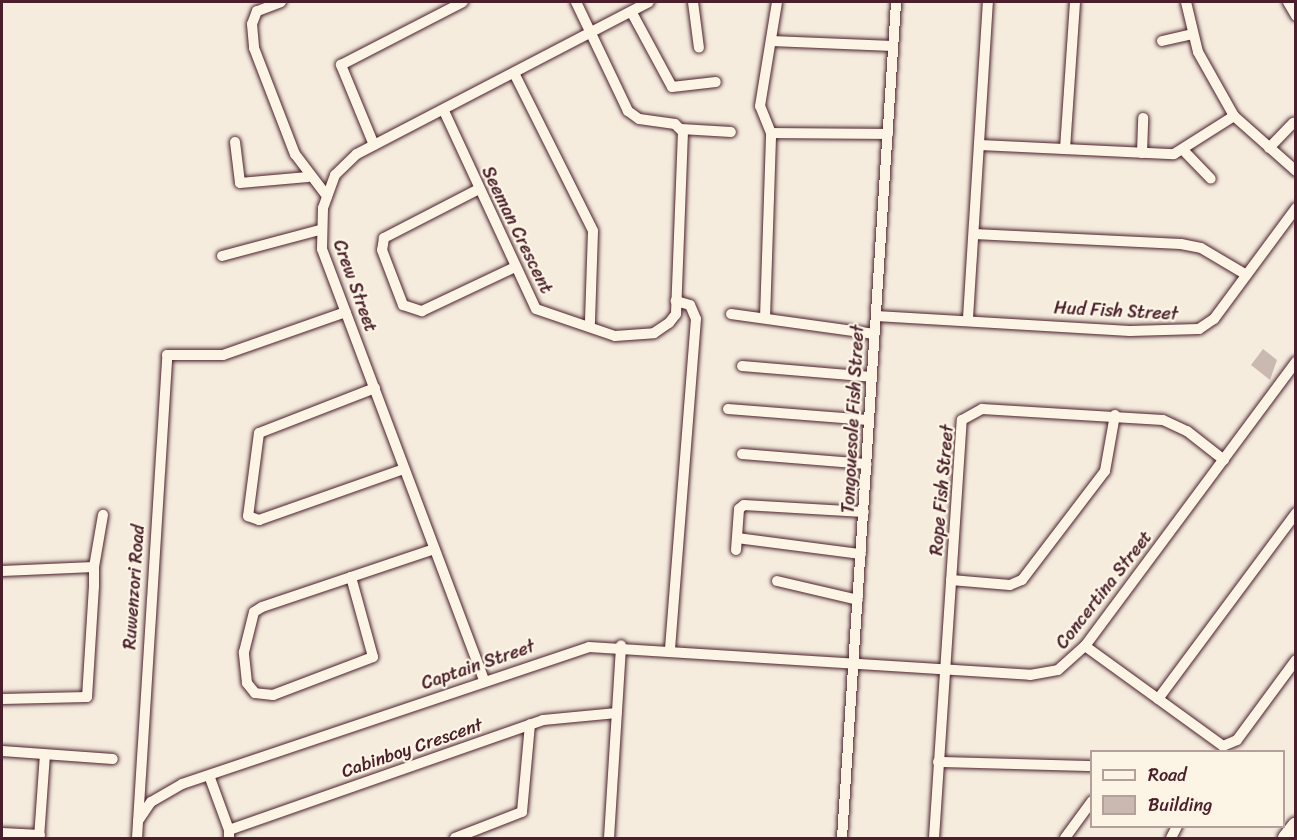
<!DOCTYPE html>
<style>
body{margin:0}
#map{position:relative;width:1297px;height:840px;overflow:hidden;background:#f5ecde;font-family:Sriracha,sans-serif}
div>[style]{position:absolute}
[style*='--x']{left:calc(var(--x)*1px);top:calc(var(--y)*1px);width:calc(var(--w)*1px);rotate:calc(var(--a)*1deg)}
.building>*{inset:0;background:#cab9b1}
.roads{filter:drop-shadow(0 0 2px #4a1f2b) drop-shadow(0 0 2px #4a1f2b)}
.street>*{height:10px;margin:-5px;padding:0 5px;transform-origin:5px;border-radius:5px;background:#fcf5e5}
.secondary>*{height:16px;margin:-8px;padding:0 8px;transform-origin:8px;border-radius:8px;background:#fcf5e5}
span{translate:-50% -50%;white-space:nowrap;text-align:center;line-height:1.15;-webkit-text-stroke:4.5px #fcf5e5;paint-order:stroke}
.street-label{font-size:18px;color:#4a1f2b}
.frame{position:absolute;inset:0;border:3px solid #4a1f2b;pointer-events:none}
.legend{position:absolute;left:1090px;top:750px;width:195px;height:78px;box-sizing:border-box;background:#fcf5e5;border:2px solid #b59f9b;margin:0;padding:8px 10px;list-style:none;font-size:18px;color:#4a1f2b}
.legend li{display:flex;align-items:center;gap:12px;height:30px}
.legend b{width:30px;border:2px solid #b59f9b}
</style>
<div id="map">
<div class="building">
<div style="clip-path:polygon(1263px 349px,1277px 360px,1270px 380px,1251px 365px)"></div>
</div>
<div class="roads">
<div class="street">
<div style="--x:281;--y:2;--w:26;--a:159"></div>
<div style="--x:257;--y:11;--w:14;--a:111"></div>
<div style="--x:252;--y:24;--w:24;--a:85"></div>
<div style="--x:254;--y:48;--w:114;--a:68.9"></div>
<div style="--x:295;--y:154;--w:53;--a:52.7"></div>
<div style="--x:693;--y:2;--w:46;--a:82.6"></div>
<div style="--x:1186;--y:2;--w:51;--a:76.5"></div>
<div style="--x:1198;--y:52;--w:73;--a:60.6"></div>
<div style="--x:1234;--y:116;--w:83;--a:41.6"></div>
<div style="--x:1288;--y:2;--w:16;--a:60"></div>
<div style="--x:632;--y:13;--w:84;--a:61.6"></div>
<div style="--x:672;--y:87;--w:44;--a:-6.5"></div>
<div style="--x:771;--y:41;--w:122;--a:2.3"></div>
<div style="--x:1162;--y:41;--w:31;--a:-13"></div>
<div style="--x:515;--y:75;--w:174;--a:63.4"></div>
<div style="--x:593;--y:231;--w:92;--a:91.9"></div>
<div style="--x:444;--y:111;--w:218;--a:65.1"></div>
<div style="--x:536;--y:309;--w:83;--a:18.9"></div>
<div style="--x:615;--y:336;--w:39;--a:-4"></div>
<div style="--x:654;--y:333;--w:18;--a:-34"></div>
<div style="--x:669;--y:323;--w:11;--a:-52"></div>
<div style="--x:676;--y:314;--w:182;--a:-87.8"></div>
<div style="--x:683;--y:132;--w:11;--a:-135"></div>
<div style="--x:675;--y:124;--w:36;--a:-172"></div>
<div style="--x:639;--y:119;--w:14;--a:-144"></div>
<div style="--x:628;--y:111;--w:121;--a:-115.5"></div>
<div style="--x:681;--y:129;--w:50;--a:3.4"></div>
<div style="--x:771;--y:133;--w:29;--a:-112"></div>
<div style="--x:760;--y:106;--w:105;--a:-80.7"></div>
<div style="--x:235;--y:142;--w:41;--a:83"></div>
<div style="--x:240;--y:183;--w:68;--a:-5"></div>
<div style="--x:374;--y:145;--w:87;--a:-112.4"></div>
<div style="--x:341;--y:65;--w:137;--a:-27.3"></div>
<div style="--x:980;--y:145;--w:194;--a:2.7"></div>
<div style="--x:1174;--y:154;--w:71;--a:-32.3"></div>
<div style="--x:1269;--y:148;--w:35;--a:-46"></div>
<div style="--x:1065;--y:149;--w:147;--a:-86.1"></div>
<div style="--x:1185;--y:152;--w:37;--a:46"></div>
<div style="--x:1142;--y:153;--w:35;--a:-88"></div>
<div style="--x:477;--y:190;--w:105;--a:152.7"></div>
<div style="--x:384;--y:238;--w:12;--a:99"></div>
<div style="--x:382;--y:250;--w:59;--a:69.1"></div>
<div style="--x:403;--y:305;--w:20;--a:18"></div>
<div style="--x:422;--y:311;--w:103;--a:-25.3"></div>
<div style="--x:974;--y:234;--w:207;--a:2.8"></div>
<div style="--x:1181;--y:244;--w:20;--a:11"></div>
<div style="--x:1201;--y:248;--w:51;--a:30.6"></div>
<div style="--x:222;--y:256;--w:101;--a:-14.9"></div>
<div style="--x:731;--y:314;--w:145;--a:7.9"></div>
<div style="--x:876;--y:316;--w:254;--a:3.4"></div>
<div style="--x:1130;--y:331;--w:69;--a:-1.7"></div>
<div style="--x:1199;--y:329;--w:18;--a:-34"></div>
<div style="--x:1214;--y:319;--w:138;--a:-53.5"></div>
<div style="--x:765;--y:318;--w:185;--a:-88.1"></div>
<div style="--x:771;--y:133;--w:117;--a:0.5"></div>
<div style="--x:968;--y:318;--w:317;--a:-86.4"></div>
<div style="--x:742;--y:366;--w:130;--a:4.8"></div>
<div style="--x:375;--y:388;--w:124;--a:158.8"></div>
<div style="--x:259;--y:433;--w:84;--a:97.5"></div>
<div style="--x:248;--y:516;--w:12;--a:20"></div>
<div style="--x:259;--y:520;--w:154;--a:-19.4"></div>
<div style="--x:728;--y:409;--w:141;--a:4.5"></div>
<div style="--x:742;--y:454;--w:125;--a:4.6"></div>
<div style="--x:737;--y:538;--w:125;--a:7.4"></div>
<div style="--x:736;--y:550;--w:41;--a:-85.8"></div>
<div style="--x:739;--y:509;--w:6;--a:-39"></div>
<div style="--x:744;--y:505;--w:120;--a:3.3"></div>
<div style="--x:94;--y:567;--w:53;--a:-80.2"></div>
<div style="--x:2;--y:571;--w:92;--a:-2.5"></div>
<div style="--x:94;--y:567;--w:19;--a:90"></div>
<div style="--x:94;--y:586;--w:111;--a:93.6"></div>
<div style="--x:87;--y:697;--w:85;--a:178.7"></div>
<div style="--x:351;--y:577;--w:83;--a:74.6"></div>
<div style="--x:373;--y:657;--w:107;--a:159.2"></div>
<div style="--x:273;--y:695;--w:18;--a:-174"></div>
<div style="--x:255;--y:693;--w:13;--a:-129"></div>
<div style="--x:247;--y:683;--w:31;--a:-96"></div>
<div style="--x:244;--y:652;--w:41;--a:-76"></div>
<div style="--x:254;--y:612;--w:9;--a:-32"></div>
<div style="--x:262;--y:607;--w:94;--a:-18.6"></div>
<div style="--x:351;--y:577;--w:88;--a:-18.6"></div>
<div style="--x:951;--y:580;--w:59;--a:4.8"></div>
<div style="--x:1010;--y:585;--w:13;--a:-23"></div>
<div style="--x:1022;--y:580;--w:137;--a:-52.7"></div>
<div style="--x:1105;--y:471;--w:57;--a:-79.9"></div>
<div style="--x:777;--y:581;--w:83;--a:13.2"></div>
<div style="--x:1085;--y:646;--w:170;--a:35.9"></div>
<div style="--x:1223;--y:746;--w:15;--a:-23"></div>
<div style="--x:1237;--y:740;--w:99;--a:-53.6"></div>
<div style="--x:670;--y:649;--w:331;--a:-85.5"></div>
<div style="--x:696;--y:319;--w:15;--a:-113"></div>
<div style="--x:690;--y:305;--w:15;--a:-164"></div>
<div style="--x:484;--y:680;--w:460;--a:-110.6"></div>
<div style="--x:322;--y:249;--w:41;--a:-88.6"></div>
<div style="--x:323;--y:208;--w:35;--a:-70"></div>
<div style="--x:335;--y:175;--w:30;--a:-44"></div>
<div style="--x:357;--y:154;--w:329;--a:-27.5"></div>
<div style="--x:1158;--y:699;--w:232;--a:-53.4"></div>
<div style="--x:2;--y:751;--w:111;--a:4.1"></div>
<div style="--x:938;--y:762;--w:154;--a:1.5"></div>
<div style="--x:210;--y:778;--w:55;--a:69.9"></div>
<div style="--x:138;--y:821;--w:23;--a:-56"></div>
<div style="--x:151;--y:802;--w:36;--a:-30"></div>
<div style="--x:182;--y:784;--w:429;--a:-18.6"></div>
<div style="--x:589;--y:647;--w:442;--a:3.6"></div>
<div style="--x:1030;--y:675;--w:28;--a:-10"></div>
<div style="--x:1058;--y:670;--w:36;--a:-42"></div>
<div style="--x:1085;--y:646;--w:354;--a:-53.4"></div>
<div style="--x:2;--y:833;--w:38;--a:3"></div>
<div style="--x:39;--y:838;--w:83;--a:-85.9"></div>
<div style="--x:137;--y:838;--w:484;--a:-86.4"></div>
<div style="--x:167;--y:355;--w:56;--a:0"></div>
<div style="--x:223;--y:355;--w:130;--a:-19.3"></div>
<div style="--x:229;--y:838;--w:8;--a:-90"></div>
<div style="--x:229;--y:830;--w:333;--a:-19.3"></div>
<div style="--x:543;--y:720;--w:74;--a:-5.4"></div>
<div style="--x:455;--y:838;--w:72;--a:-21.2"></div>
<div style="--x:522;--y:812;--w:88;--a:-84.8"></div>
<div style="--x:609;--y:838;--w:193;--a:-86.4"></div>
<div style="--x:842;--y:838;--w:838;--a:-86.3"></div>
<div style="--x:934;--y:838;--w:419;--a:-86.2"></div>
<div style="--x:962;--y:420;--w:23;--a:-29"></div>
<div style="--x:982;--y:409;--w:181;--a:3.5"></div>
<div style="--x:1163;--y:420;--w:26;--a:25"></div>
<div style="--x:1187;--y:431;--w:47;--a:38.1"></div>
<div style="--x:1065;--y:838;--w:46;--a:-53.9"></div>
<div style="--x:1171;--y:838;--w:13;--a:-63"></div>
</div>
<div class="secondary">
<div style="--x:1286;--y:838;--w:16;--a:-52"></div>
</div>
</div>
<div class="street-label">
<span style="left:517px;top:230px;rotate:64deg">Seeman Crescent</span>
<span style="left:355px;top:286px;rotate:70deg">Crew Street</span>
<span style="left:1116px;top:311px;rotate:3deg">Hud Fish Street</span>
<span style="left:853px;top:419px;rotate:-87deg">Tongouesole Fish Street</span>
<span style="left:942px;top:490px;rotate:-85deg">Rope Fish Street</span>
<span style="left:134px;top:587px;rotate:-86deg">Ruwenzori Road</span>
<span style="left:1104px;top:590px;rotate:-52deg">Concertina Street</span>
<span style="left:478px;top:665px;rotate:-19deg">Captain Street</span>
<span style="left:412px;top:748px;rotate:-19deg">Cabinboy Crescent</span>
</div>
<div class="frame"></div>
<ul class="legend">
<li><b style="height:8px;background:#fcf5e5"></b>Road</li>
<li><b style="height:16px;background:#cab9b1"></b>Building</li>
</ul>
</div>
